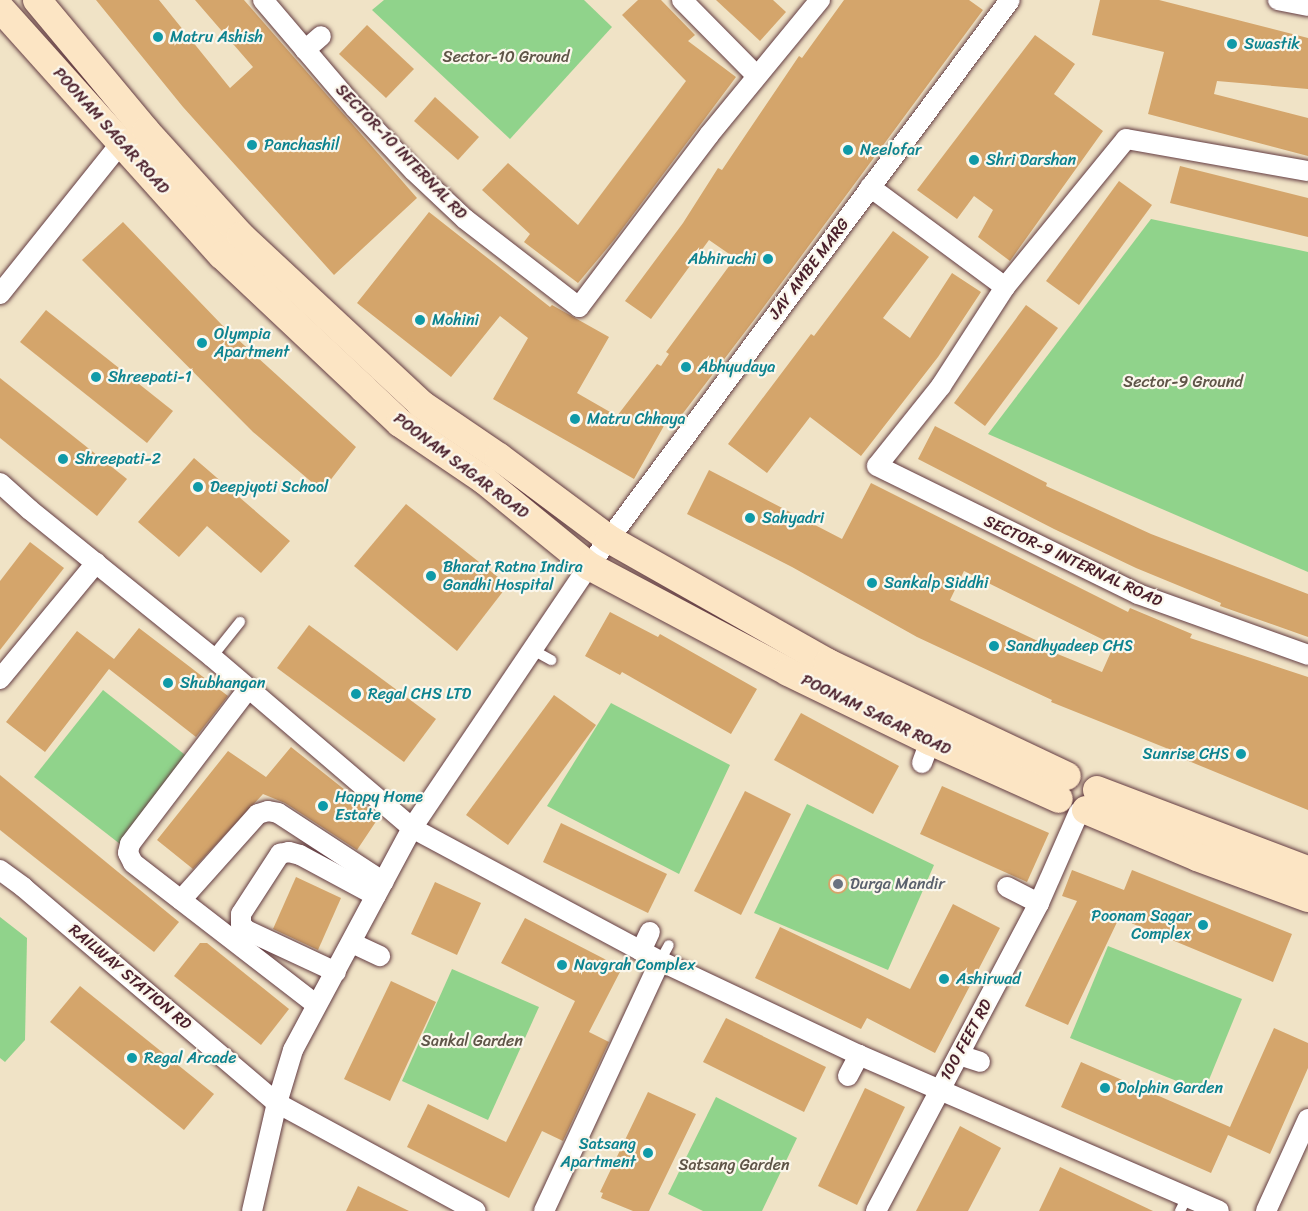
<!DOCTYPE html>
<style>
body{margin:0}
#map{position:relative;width:1308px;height:1211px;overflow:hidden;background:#f0e3c6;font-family:Sriracha,sans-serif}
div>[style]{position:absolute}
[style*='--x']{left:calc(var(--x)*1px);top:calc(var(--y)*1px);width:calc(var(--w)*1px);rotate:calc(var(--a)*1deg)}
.green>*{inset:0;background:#90d38b}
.building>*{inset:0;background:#d4a56b}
.round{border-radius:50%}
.roads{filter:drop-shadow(0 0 2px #633c42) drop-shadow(0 0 2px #633c42)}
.service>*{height:10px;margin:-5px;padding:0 5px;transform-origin:5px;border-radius:5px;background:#fff}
.minor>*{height:20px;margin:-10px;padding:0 10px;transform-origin:10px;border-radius:10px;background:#fff}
.secondary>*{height:28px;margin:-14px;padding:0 14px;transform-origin:14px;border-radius:14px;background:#fce5c4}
.dots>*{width:16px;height:16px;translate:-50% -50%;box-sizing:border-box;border:3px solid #fbf7ec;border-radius:50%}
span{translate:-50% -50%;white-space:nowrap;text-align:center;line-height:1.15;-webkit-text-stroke:4.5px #fbf7ec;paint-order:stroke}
.culture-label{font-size:16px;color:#0d838f}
.left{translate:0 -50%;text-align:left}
.right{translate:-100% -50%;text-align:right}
.park-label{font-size:16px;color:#5f5548}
.street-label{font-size:16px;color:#4a1f2b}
.worship-label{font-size:16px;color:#5b616d}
</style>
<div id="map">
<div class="green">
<div style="clip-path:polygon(384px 0,584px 0,612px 27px,510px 139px,372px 10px)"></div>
<div style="clip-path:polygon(1151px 219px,1308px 252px,1308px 572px,988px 434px)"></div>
<div style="clip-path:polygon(103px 690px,189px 758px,120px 844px,34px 777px)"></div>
<div style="clip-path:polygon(611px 703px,730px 765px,679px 874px,547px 806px)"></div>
<div style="clip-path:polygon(807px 804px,934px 865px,888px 970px,754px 913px)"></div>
<div style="clip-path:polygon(0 917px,27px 938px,25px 1040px,5px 1062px,0 1058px)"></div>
<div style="clip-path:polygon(1108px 946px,1242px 999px,1204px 1092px,1070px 1038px)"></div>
<div style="clip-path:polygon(452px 969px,539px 1007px,488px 1120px,402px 1081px)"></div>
<div style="clip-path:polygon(716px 1097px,797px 1138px,762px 1211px,703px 1211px,668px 1194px)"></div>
</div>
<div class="building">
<div style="clip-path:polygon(96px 0,159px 0,230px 88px,253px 67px,195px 0,244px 0,417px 198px,334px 275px,183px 107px)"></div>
<div style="clip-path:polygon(638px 0,661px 0,695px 35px,688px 41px,736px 77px,614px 240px,578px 283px,524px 242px,530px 234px,482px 190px,508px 163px,578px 225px,686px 81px,622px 15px)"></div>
<div style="clip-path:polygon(716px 0,773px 0,786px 12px,760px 41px)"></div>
<div style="clip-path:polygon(844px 0,969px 0,983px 10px,754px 320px,671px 429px,665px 424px,634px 479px,493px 399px,528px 338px,500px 316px,451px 377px,357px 303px,429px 212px,550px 307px,552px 305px,609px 337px,577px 393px,617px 416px,657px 364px,661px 366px,669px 354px,666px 352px,735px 258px,709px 240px,651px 319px,625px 301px,683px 223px,718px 168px,722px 170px,799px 56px,802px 58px)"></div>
<div style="clip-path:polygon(1100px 0,1159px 0,1308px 38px,1308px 89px,1217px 81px,1214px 94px,1308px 118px,1308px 156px,1148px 114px,1164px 52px,1092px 35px)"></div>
<div style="clip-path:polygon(367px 25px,414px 69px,386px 98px,339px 54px)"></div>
<div style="clip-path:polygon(1035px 35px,1075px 64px,1054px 94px,1103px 131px,1010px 261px,978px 237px,993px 210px,974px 196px,957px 219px,917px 190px)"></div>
<div style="clip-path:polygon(435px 97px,479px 137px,458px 160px,414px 121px)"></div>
<div style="clip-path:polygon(1180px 166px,1308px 198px,1308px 237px,1170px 203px)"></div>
<div style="clip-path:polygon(1119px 181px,1152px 205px,1079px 305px,1046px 281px)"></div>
<div style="clip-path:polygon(123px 222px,222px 325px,356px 447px,322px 491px,253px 432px,82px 260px)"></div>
<div style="clip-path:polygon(893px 231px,929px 257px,883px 318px,910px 338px,952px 273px,981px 292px,938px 357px,861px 456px,810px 417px,767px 473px,728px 444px,811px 334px,814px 336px)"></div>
<div style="clip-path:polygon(1026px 305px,1058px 328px,985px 426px,954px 403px)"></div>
<div style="clip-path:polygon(46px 310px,173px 411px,147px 443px,20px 342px)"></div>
<div style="clip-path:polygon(0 378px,127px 479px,97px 516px,0 438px)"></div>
<div style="clip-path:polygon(935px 426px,1047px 483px,1046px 486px,1151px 534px,1308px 594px,1308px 637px,1220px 606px,1221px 603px,1136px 568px,1054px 529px,918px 459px)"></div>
<div style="clip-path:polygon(194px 458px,290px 541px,261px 573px,207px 526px,179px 557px,138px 522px)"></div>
<div style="clip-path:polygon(evenodd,709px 470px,842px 539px,871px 483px,1128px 612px,1130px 608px,1192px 634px,1190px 638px,1308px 677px,1308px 810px,1174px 755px,1176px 752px,1051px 702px,1052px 700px,917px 637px,792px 567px,687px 514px,709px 470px,964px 571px,1114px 645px,1102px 672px,1055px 653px,1057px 650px,950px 600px,964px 571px)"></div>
<div style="clip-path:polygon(406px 504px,508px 585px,457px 651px,354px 566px)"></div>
<div style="clip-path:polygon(30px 542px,64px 568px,0 650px,0 581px)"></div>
<div style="clip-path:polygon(610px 612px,658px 637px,660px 634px,757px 689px,731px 734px,622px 672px,620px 675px,585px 656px)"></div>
<div style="clip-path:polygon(309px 625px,436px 719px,404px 762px,277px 668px)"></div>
<div style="clip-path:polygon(139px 628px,228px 696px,196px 737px,109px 669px,45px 752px,6px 722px,77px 631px,114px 659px)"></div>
<div style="clip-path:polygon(554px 695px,596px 725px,508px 845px,466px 815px)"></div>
<div style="clip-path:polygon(801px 713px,899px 766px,873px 814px,774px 760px)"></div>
<div style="clip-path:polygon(291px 747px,379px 817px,357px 850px,285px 803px,263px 794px,193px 869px,157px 840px,228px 751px,266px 777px)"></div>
<div style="clip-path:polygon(0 775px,179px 922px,154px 952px,0 830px)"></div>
<div style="clip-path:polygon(942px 786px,1049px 833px,1027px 882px,920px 834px)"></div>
<div style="clip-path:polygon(745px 791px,791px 814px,741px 915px,694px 891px)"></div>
<div style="clip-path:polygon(561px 823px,667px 874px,648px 913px,543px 862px)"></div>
<div style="clip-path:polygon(1072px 870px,1124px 890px,1132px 870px,1292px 934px,1273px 982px,1119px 918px,1068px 1025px,1025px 1006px,1077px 901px,1062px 896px)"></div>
<div class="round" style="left:828px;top:874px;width:20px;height:20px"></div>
<div style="clip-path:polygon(296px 877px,341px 898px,318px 950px,273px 929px)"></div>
<div style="clip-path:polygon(435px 882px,481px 903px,457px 955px,411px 934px)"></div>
<div style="clip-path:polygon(953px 904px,1000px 928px,935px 1053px,867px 1018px,861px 1029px,755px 978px,780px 927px,910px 989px)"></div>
<div style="clip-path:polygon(525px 918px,622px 968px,589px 1032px,609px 1042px,563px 1141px,542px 1131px,509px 1198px,407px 1147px,428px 1104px,506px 1142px,575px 1001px,501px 963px)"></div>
<div style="clip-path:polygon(200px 943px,207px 943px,289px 1009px,261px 1045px,174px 976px)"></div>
<div style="clip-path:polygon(391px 981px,436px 1002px,390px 1101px,344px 1079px)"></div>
<div style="clip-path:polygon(80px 986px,214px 1094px,184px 1130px,50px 1022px)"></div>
<div style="clip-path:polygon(726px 1018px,826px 1067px,804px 1112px,703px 1062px)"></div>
<div style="clip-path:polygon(1274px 1028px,1308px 1043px,1308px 1068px,1270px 1154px,1228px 1135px,1211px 1173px,1061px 1107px,1081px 1062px,1230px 1127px)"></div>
<div style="clip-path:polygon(865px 1088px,905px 1107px,857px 1205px,818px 1186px)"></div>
<div style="clip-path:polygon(648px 1092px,696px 1114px,649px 1211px,633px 1211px,601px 1198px,603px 1193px,600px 1192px)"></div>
<div style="clip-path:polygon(960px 1126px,1001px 1148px,968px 1211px,916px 1211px)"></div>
<div style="clip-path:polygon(1060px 1167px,1153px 1211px,1039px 1211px)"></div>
<div style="clip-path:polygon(358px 1186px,409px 1211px,346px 1211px)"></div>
</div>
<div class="roads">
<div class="service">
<div style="--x:533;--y:650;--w:21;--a:29"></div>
<div style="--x:212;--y:657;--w:45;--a:-51.3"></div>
<div style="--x:660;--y:961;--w:18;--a:-61"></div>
<div style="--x:1180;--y:1211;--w:13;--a:-63"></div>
</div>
<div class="minor">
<div style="--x:263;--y:0;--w:142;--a:49.6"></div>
<div style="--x:355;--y:108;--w:86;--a:46.9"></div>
<div style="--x:414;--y:171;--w:70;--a:43.3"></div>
<div style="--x:465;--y:219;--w:144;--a:37.7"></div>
<div style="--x:579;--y:307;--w:216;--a:-52.9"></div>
<div style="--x:709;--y:135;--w:175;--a:-50.6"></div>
<div style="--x:682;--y:0;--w:105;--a:45.4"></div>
<div style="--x:1278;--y:0;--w:31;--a:11"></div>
<div style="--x:305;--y:50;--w:21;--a:-41"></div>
<div style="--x:870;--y:187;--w:168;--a:36.5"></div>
<div style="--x:1005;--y:287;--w:191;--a:-50.7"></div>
<div style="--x:1126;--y:139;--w:185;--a:10"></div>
<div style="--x:1005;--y:287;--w:118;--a:122.9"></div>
<div style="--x:941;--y:386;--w:102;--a:128.7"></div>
<div style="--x:877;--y:466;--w:291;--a:26.1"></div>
<div style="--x:1138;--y:594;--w:181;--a:19.7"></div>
<div style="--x:0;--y:294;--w:193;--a:-51.3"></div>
<div style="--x:0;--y:483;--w:40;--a:42"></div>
<div style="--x:30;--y:510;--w:234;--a:38.9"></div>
<div style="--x:212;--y:657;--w:263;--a:40.5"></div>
<div style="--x:412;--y:828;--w:281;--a:28.2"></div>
<div style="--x:660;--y:961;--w:220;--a:25.3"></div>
<div style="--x:859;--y:1055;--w:392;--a:23.4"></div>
<div style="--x:0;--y:679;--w:151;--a:-50.4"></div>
<div style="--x:248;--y:689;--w:195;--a:127.3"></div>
<div style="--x:130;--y:844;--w:9;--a:103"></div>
<div style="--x:128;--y:853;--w:11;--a:63"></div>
<div style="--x:133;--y:863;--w:232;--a:37.7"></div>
<div style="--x:922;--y:763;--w:23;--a:-70"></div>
<div style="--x:0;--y:870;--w:29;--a:36"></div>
<div style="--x:23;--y:887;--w:333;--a:40.4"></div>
<div style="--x:277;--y:1103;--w:226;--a:28.5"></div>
<div style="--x:1007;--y:887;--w:36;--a:27"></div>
<div style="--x:181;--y:900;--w:115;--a:-48.2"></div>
<div style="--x:258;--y:814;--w:10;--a:-17"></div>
<div style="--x:268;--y:811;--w:10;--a:11"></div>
<div style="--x:278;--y:813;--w:126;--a:33.1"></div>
<div style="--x:352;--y:943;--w:31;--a:25"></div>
<div style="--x:641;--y:951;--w:21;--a:-65"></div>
<div style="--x:336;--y:972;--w:99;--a:-155"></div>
<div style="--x:246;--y:930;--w:8;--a:-130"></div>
<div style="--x:241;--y:924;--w:10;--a:-90"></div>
<div style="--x:241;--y:914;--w:72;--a:-57"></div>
<div style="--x:280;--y:854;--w:9;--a:-13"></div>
<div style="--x:289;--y:852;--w:11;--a:15"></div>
<div style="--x:300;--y:855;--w:86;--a:28.3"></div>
<div style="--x:959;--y:1055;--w:22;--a:18"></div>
<div style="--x:848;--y:1076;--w:24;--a:-62"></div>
<div style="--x:252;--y:1211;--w:111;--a:-77"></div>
<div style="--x:277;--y:1103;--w:55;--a:-73.2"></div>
<div style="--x:293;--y:1050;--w:252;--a:-61.8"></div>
<div style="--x:412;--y:828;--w:316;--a:-56"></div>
<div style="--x:589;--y:566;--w:705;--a:-53.36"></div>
<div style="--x:544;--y:1211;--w:276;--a:-65.1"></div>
<div style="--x:876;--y:1211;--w:348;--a:-62.1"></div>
<div style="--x:1039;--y:903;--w:99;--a:-66.3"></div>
<div style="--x:1266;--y:1211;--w:101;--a:-65.5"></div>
</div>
<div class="secondary">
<div style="--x:37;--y:0;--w:170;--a:50.2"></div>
<div style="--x:146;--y:131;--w:142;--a:47.9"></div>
<div style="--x:241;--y:236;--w:246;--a:43"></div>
<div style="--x:421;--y:404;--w:94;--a:34.2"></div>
<div style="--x:499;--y:457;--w:137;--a:36.7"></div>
<div style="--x:609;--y:539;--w:252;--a:29.5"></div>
<div style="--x:828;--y:663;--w:264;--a:25.3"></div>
<div style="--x:0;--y:8;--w:332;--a:48.1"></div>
<div style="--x:222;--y:255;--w:194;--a:43.3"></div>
<div style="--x:363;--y:388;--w:51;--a:43.4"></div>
<div style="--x:400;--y:423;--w:102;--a:34.2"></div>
<div style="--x:484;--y:480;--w:136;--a:39.3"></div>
<div style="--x:589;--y:566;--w:225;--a:28"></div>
<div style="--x:788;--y:672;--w:158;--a:25.9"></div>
<div style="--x:930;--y:741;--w:141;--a:24.2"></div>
<div style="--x:1097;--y:790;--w:226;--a:20.8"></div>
<div style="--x:1086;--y:810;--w:121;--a:22.9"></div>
<div style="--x:1197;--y:857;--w:118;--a:20.3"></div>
</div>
</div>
<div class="dots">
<div style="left:158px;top:37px;background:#0f9aa8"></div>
<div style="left:1232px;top:44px;background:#0f9aa8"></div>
<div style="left:252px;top:145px;background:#0f9aa8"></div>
<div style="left:848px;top:150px;background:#0f9aa8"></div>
<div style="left:974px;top:160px;background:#0f9aa8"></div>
<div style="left:768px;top:259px;background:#0f9aa8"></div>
<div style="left:420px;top:320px;background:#0f9aa8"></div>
<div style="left:202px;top:343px;background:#0f9aa8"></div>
<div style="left:686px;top:367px;background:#0f9aa8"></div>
<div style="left:96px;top:377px;background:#0f9aa8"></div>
<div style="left:575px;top:419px;background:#0f9aa8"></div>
<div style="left:63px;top:459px;background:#0f9aa8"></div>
<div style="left:198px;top:487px;background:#0f9aa8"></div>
<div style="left:750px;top:518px;background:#0f9aa8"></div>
<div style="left:431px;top:576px;background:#0f9aa8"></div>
<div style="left:872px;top:583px;background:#0f9aa8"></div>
<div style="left:994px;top:646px;background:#0f9aa8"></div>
<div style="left:168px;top:683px;background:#0f9aa8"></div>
<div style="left:356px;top:694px;background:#0f9aa8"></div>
<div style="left:1241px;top:754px;background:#0f9aa8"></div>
<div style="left:323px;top:806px;background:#0f9aa8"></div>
<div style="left:838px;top:884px;background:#6b7280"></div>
<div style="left:1203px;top:925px;background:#0f9aa8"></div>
<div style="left:562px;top:965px;background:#0f9aa8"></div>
<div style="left:944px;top:979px;background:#0f9aa8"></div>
<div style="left:132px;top:1058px;background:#0f9aa8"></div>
<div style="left:1105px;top:1088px;background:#0f9aa8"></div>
<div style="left:648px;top:1153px;background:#0f9aa8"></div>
</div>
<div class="culture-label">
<span class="left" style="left:170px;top:37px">Matru Ashish</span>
<span class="left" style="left:1244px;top:44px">Swastik</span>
<span class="left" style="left:264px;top:145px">Panchashil</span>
<span class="left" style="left:860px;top:150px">Neelofar</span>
<span class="left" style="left:986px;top:160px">Shri Darshan</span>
<span class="right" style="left:756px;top:259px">Abhiruchi</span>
<span class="left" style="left:432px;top:320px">Mohini</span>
<span class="left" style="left:214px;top:343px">Olympia<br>Apartment</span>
<span class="left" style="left:698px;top:367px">Abhyudaya</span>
<span class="left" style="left:108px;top:377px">Shreepati-1</span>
<span class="left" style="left:587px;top:419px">Matru Chhaya</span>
<span class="left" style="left:75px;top:459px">Shreepati-2</span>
<span class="left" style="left:210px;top:487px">Deepjyoti School</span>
<span class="left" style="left:762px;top:518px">Sahyadri</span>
<span class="left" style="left:443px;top:576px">Bharat Ratna Indira<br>Gandhi Hospital</span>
<span class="left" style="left:884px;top:583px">Sankalp Siddhi</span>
<span class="left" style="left:1006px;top:646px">Sandhyadeep CHS</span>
<span class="left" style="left:180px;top:683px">Shubhangan</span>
<span class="left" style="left:368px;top:694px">Regal CHS LTD</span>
<span class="right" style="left:1229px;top:754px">Sunrise CHS</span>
<span class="left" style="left:335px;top:806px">Happy Home<br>Estate</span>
<span class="right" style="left:1191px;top:925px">Poonam Sagar<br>Complex</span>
<span class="left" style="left:574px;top:965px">Navgrah Complex</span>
<span class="left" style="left:956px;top:979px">Ashirwad</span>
<span class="left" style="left:144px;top:1058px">Regal Arcade</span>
<span class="left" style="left:1117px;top:1088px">Dolphin Garden</span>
<span class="right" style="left:636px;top:1153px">Satsang<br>Apartment</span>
</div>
<div class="park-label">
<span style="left:506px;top:57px">Sector-10 Ground</span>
<span style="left:1183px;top:382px">Sector-9 Ground</span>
<span style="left:472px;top:1041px">Sankal Garden</span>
<span style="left:734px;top:1165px">Satsang Garden</span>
</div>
<div class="street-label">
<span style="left:111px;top:131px;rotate:48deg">POONAM SAGAR ROAD</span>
<span style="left:401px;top:152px;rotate:46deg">SECTOR-10 INTERNAL RD</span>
<span style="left:809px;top:269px;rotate:-53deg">JAY AMBE MARG</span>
<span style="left:461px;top:466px;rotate:37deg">POONAM SAGAR ROAD</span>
<span style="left:1073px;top:561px;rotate:25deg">SECTOR-9 INTERNAL ROAD</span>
<span style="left:876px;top:715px;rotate:26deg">POONAM SAGAR ROAD</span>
<span style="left:130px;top:977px;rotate:40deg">RAILWAY STATION RD</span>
<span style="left:966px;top:1040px;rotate:-61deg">100 FEET RD</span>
</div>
<div class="worship-label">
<span class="left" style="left:850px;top:884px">Durga Mandir</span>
</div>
</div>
